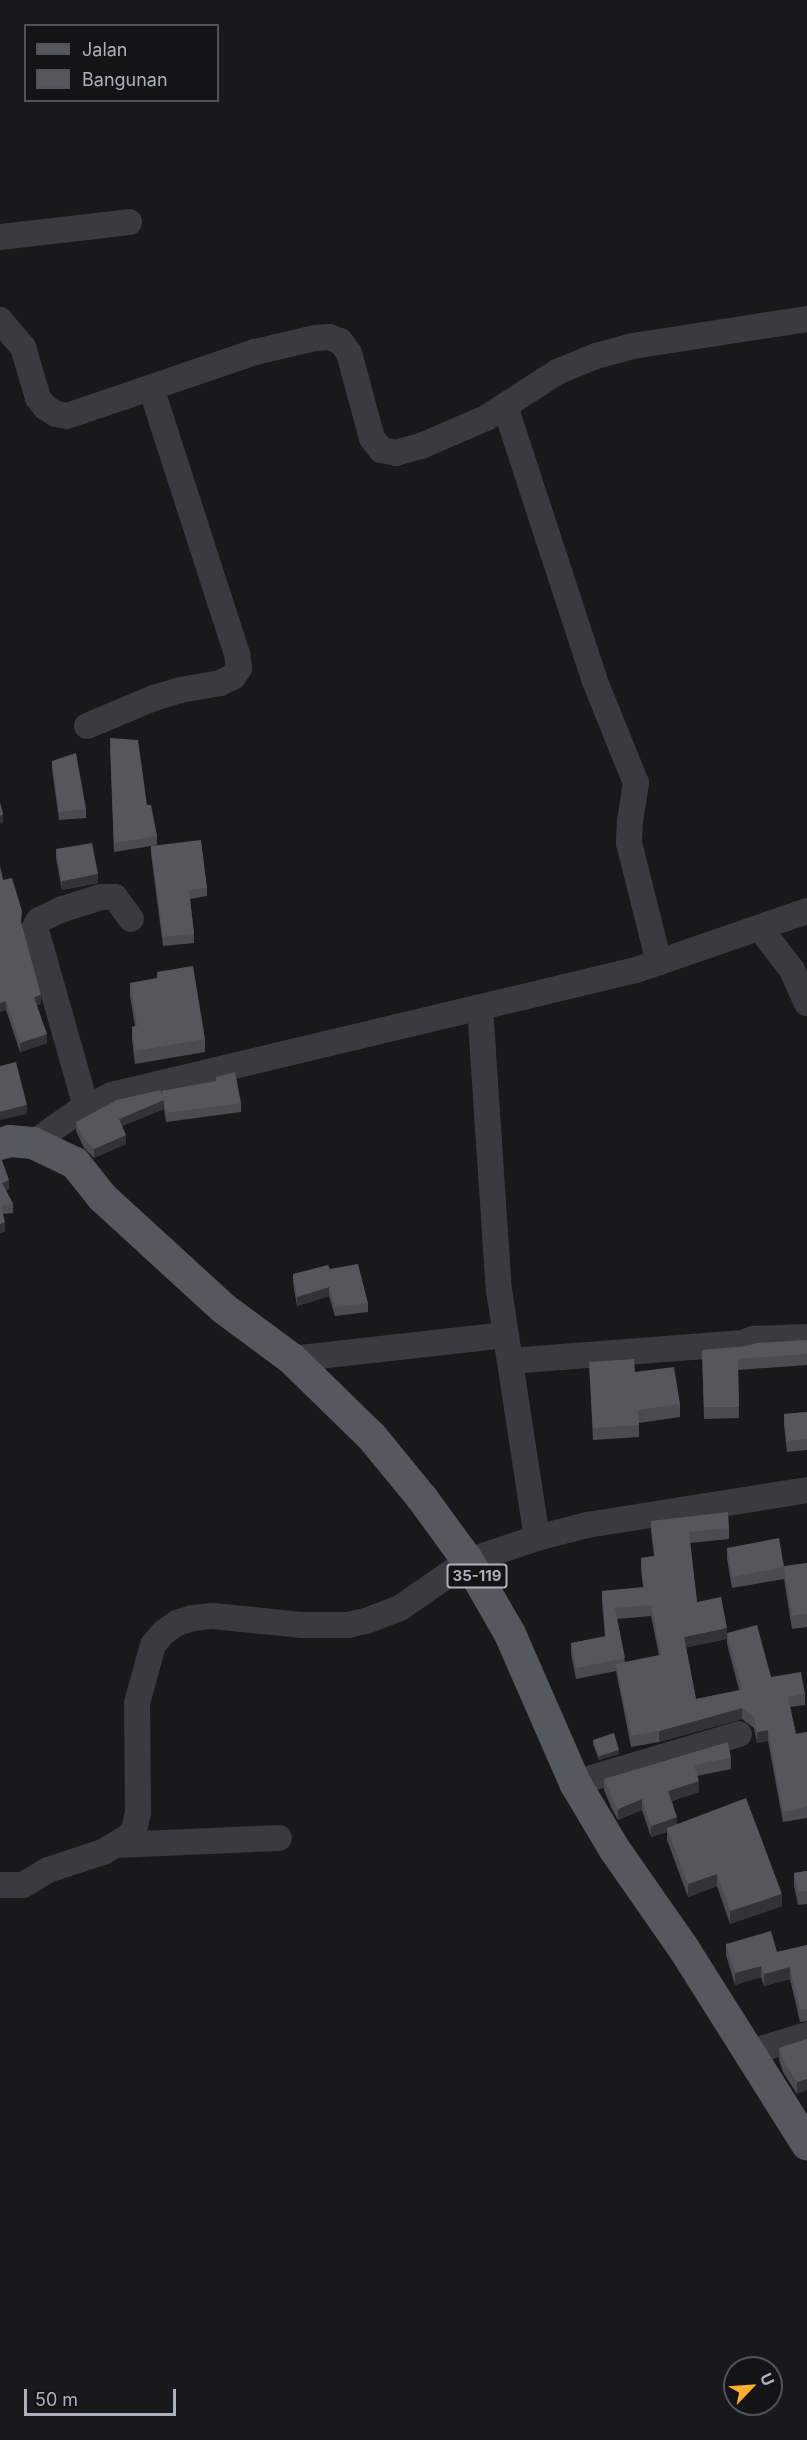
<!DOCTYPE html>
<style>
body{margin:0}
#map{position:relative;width:807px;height:2440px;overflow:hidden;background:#19191c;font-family:Inter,sans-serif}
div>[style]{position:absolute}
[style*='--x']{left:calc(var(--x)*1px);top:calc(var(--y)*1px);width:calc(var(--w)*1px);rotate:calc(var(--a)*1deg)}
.minor>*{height:26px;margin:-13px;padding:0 13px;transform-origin:13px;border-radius:13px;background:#3a3b41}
.major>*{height:32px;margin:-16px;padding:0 16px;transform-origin:16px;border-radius:16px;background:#565860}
.wall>*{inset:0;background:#4a4c51}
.shaded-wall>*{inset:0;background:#323337}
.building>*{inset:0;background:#55575d}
span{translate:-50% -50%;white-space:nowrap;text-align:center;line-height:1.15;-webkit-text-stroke:4.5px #141417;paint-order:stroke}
.shield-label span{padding:2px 4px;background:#141417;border:2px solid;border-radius:4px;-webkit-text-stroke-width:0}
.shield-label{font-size:15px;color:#abb1bc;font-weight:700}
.legend{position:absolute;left:24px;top:24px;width:195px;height:78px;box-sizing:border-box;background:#141417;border:2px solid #505359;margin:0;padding:8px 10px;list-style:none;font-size:18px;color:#abb1bc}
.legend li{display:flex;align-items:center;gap:12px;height:30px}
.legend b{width:30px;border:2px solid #505359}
.north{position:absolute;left:723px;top:2356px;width:60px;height:60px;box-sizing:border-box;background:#141417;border:2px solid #505359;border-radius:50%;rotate:65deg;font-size:16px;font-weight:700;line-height:24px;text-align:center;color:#abb1bc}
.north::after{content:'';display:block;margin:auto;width:21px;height:27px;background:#fcae31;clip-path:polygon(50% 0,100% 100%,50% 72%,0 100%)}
.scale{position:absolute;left:24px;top:2389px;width:152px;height:27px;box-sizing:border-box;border:3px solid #abb1bc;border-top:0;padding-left:8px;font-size:18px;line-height:21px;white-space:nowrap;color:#abb1bc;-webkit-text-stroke:4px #141417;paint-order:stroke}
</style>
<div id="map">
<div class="minor">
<div style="--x:0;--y:237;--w:130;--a:-6.6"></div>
<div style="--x:0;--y:320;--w:35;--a:50"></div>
<div style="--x:23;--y:347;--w:53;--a:73.6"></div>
<div style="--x:38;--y:398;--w:11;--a:52"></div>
<div style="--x:45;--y:407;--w:13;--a:32"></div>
<div style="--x:56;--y:414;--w:11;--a:10"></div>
<div style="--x:67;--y:416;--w:199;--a:-18.8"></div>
<div style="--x:255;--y:352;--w:62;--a:-13.1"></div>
<div style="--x:315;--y:338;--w:14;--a:-4"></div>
<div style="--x:329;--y:337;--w:12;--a:20"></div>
<div style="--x:340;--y:341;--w:15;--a:53"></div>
<div style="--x:349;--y:353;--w:88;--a:74.9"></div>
<div style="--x:372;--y:438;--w:15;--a:53"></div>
<div style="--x:381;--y:450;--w:15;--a:11"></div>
<div style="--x:396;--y:453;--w:26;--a:-16"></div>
<div style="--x:421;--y:446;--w:71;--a:-23.3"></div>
<div style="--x:486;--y:418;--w:85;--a:-32.9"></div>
<div style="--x:557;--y:372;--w:42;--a:-22.3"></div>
<div style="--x:596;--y:356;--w:38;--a:-15"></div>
<div style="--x:633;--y:346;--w:176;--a:-8.8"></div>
<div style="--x:505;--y:406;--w:287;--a:71.9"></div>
<div style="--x:594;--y:679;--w:112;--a:68"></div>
<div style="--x:636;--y:783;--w:38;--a:99"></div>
<div style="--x:630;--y:821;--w:22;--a:93"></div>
<div style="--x:629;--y:843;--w:123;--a:75.9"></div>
<div style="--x:87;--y:726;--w:73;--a:-22.7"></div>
<div style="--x:154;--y:698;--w:27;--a:-17"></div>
<div style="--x:180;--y:690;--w:41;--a:-9.9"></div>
<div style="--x:220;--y:683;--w:14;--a:-25"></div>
<div style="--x:233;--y:677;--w:11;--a:-56"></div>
<div style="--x:239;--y:668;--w:14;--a:-98"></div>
<div style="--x:237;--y:654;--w:280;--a:-107.9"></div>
<div style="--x:760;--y:928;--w:53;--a:52.7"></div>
<div style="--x:792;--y:970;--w:36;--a:66"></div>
<div style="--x:480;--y:1007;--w:284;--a:86.2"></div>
<div style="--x:499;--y:1290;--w:251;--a:81.3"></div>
<div style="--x:86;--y:1107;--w:187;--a:-105.8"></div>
<div style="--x:35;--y:927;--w:8;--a:-60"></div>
<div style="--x:39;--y:920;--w:23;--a:-25"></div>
<div style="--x:60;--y:910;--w:43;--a:-17.6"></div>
<div style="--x:101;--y:897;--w:14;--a:0"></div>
<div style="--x:115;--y:897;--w:27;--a:54"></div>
<div style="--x:33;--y:1143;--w:54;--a:-35.2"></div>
<div style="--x:77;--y:1112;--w:39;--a:-26"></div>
<div style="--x:112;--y:1095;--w:539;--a:-13.42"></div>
<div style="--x:636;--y:970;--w:181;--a:-19"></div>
<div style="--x:292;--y:1359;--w:215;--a:-6.4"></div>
<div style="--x:510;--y:1361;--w:234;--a:-4.4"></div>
<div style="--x:743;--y:1343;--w:11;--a:-22"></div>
<div style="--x:753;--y:1339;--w:51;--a:-2.2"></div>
<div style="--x:575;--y:1783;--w:171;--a:-16.6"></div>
<div style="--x:116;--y:1845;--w:163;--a:-2.5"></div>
<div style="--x:0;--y:1885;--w:23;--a:0"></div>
<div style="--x:23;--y:1885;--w:29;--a:-31"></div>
<div style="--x:48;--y:1870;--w:58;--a:-18.1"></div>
<div style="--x:103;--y:1852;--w:29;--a:-31"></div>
<div style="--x:128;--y:1837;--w:9;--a:-49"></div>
<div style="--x:134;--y:1830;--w:18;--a:-77"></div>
<div style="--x:138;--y:1812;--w:109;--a:-90.5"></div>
<div style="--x:137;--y:1703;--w:60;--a:-74.6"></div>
<div style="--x:153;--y:1645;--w:16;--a:-50"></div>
<div style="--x:163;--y:1633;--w:17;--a:-36"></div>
<div style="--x:177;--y:1623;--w:17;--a:-17"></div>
<div style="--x:193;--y:1618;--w:20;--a:-6"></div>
<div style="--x:213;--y:1616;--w:88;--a:5.8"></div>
<div style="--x:301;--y:1625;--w:47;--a:0"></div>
<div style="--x:348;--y:1625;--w:18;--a:-13"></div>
<div style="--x:366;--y:1621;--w:36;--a:-21"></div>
<div style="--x:400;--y:1608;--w:83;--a:-34.7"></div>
<div style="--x:468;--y:1561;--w:73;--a:-18.4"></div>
<div style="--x:537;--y:1538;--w:52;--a:-14.6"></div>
<div style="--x:587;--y:1525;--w:223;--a:-9"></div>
<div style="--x:748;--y:2053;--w:62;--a:-17"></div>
</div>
<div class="major">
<div style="--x:0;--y:1144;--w:10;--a:-17"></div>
<div style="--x:10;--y:1141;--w:23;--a:5"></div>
<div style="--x:33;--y:1143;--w:47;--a:25.5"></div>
<div style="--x:75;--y:1163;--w:43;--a:51.5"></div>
<div style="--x:102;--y:1197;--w:164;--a:42.5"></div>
<div style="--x:223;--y:1308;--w:86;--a:36.5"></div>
<div style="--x:292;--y:1359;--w:112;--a:44.3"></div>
<div style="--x:372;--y:1437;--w:79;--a:50.7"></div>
<div style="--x:422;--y:1498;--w:78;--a:53.9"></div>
<div style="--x:468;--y:1561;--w:84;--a:60.1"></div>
<div style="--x:510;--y:1634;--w:163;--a:66.4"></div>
<div style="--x:575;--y:1783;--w:78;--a:59.2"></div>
<div style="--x:615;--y:1850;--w:121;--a:55.1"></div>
<div style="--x:684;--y:1949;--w:231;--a:57.8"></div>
</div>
<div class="wall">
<div style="clip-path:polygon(110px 747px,147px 805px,157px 836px,157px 845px,114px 852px)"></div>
<div style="clip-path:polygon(52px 761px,86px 809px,86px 818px,59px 820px,52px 769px)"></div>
<div style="clip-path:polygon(151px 846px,207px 888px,207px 896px,190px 899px,194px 934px,194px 943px,163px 946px,151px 854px)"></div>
<div style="clip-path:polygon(56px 849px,98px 883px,62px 890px,56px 858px)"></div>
<div style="clip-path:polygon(0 867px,3px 880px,21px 924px,41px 1004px,37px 1005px,47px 1043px,20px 1052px,6px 1010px,0 1012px)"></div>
<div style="clip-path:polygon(157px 972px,205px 1039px,205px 1052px,135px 1064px,132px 1040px,132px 1027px,135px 1026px,130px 996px,130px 983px,157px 978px)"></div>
<div style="clip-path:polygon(216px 1077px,241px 1103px,241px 1112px,166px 1122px,164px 1109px,122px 1126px,126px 1144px,94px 1158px,84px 1148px,76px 1131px,76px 1122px,162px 1096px,162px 1091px,216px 1081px)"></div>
<div style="clip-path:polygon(0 1155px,9px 1189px,6px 1190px,13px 1204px,13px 1213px,3px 1214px,5px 1231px,0 1233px)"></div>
<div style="clip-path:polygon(330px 1269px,368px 1303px,368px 1312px,335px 1316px,329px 1296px,297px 1306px,293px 1283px,293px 1274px)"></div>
<div style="clip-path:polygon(807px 1340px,807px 1365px,738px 1370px,739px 1418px,704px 1419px,702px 1350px)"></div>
<div style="clip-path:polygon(589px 1362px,635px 1372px,680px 1404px,680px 1417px,639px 1423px,639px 1437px,593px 1440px)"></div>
<div style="clip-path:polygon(807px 1412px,807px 1450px,787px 1452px,784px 1425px,784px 1414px)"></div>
<div style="clip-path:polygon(evenodd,651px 1521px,729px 1528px,729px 1539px,690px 1543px,697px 1602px,771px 1677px,805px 1694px,805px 1705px,790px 1707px,796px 1734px,807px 1732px,807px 1818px,783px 1822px,768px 1741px,757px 1743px,754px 1728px,742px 1719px,659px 1742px,631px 1747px,616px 1671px,576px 1679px,571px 1654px,571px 1643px,605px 1637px,602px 1602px,602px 1591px,643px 1588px,641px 1569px,641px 1558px,654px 1556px,651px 1532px,651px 1521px,651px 1616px,659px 1655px,625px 1662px,617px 1619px,651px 1616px,651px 1521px,727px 1639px,727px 1644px,739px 1690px,696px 1699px,686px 1647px,727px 1639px)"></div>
<div style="clip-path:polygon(727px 1548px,784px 1567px,807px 1563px,807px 1627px,792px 1629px,784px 1579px,732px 1588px,727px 1559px)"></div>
<div style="clip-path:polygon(593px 1740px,619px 1754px,599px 1760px,593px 1744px)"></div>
<div style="clip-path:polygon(731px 1758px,731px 1769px,697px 1776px,699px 1792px,672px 1801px,677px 1824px,782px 1906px,730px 1924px,717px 1886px,688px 1897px,667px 1840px,667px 1832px,651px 1837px,642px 1810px,618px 1820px,612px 1809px,604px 1790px,604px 1779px)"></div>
<div style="clip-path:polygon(807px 1871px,807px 1904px,798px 1905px,794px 1886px,794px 1873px)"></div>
<div style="clip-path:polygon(726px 1944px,777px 1952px,807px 1945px,807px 2021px,800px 2022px,790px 1979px,764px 1986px,761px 1977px,735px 1985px,726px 1955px)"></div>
<div style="clip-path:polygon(807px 2039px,797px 2094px,783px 2072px,779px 2060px,779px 2048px)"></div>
</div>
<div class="shaded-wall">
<div style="clip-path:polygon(3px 814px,3px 823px,0 824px,0 816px)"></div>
<div style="clip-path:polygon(98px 874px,98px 883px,62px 890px,62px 881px)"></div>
<div style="clip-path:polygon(41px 995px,41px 1004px,34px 1006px,34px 997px)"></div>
<div style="clip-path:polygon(6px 1001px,6px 1010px,0 1012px,0 1003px)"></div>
<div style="clip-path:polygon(47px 1034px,47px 1043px,20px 1052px,20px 1043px)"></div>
<div style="clip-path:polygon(164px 1100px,164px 1109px,119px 1127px,119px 1119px)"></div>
<div style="clip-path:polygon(27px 1105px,27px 1114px,0 1120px,0 1112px)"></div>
<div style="clip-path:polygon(126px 1135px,126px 1144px,94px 1158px,94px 1149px)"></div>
<div style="clip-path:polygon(9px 1180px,9px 1189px,2px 1192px,2px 1183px)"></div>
<div style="clip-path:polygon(5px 1222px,5px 1231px,0 1233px,0 1224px)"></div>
<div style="clip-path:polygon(329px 1287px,329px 1296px,297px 1306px,297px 1297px)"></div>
<div style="clip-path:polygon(727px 1628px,727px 1639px,684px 1648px,684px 1637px)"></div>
<div style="clip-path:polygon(742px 1708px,742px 1719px,659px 1742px,659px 1731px)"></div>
<div style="clip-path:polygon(768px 1730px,768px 1741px,757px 1743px,757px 1732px)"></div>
<div style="clip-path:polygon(619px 1750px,619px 1754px,599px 1760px,599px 1756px)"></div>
<div style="clip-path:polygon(699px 1781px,699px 1792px,668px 1802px,668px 1791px)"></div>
<div style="clip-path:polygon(642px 1799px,642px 1810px,618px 1820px,618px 1809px)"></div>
<div style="clip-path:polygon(677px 1817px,677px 1828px,667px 1828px,667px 1832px,651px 1837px,651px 1826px)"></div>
<div style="clip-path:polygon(717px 1874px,717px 1886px,688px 1897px,688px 1884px)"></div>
<div style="clip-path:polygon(782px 1894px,782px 1906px,730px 1924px,730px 1911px)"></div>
<div style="clip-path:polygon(761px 1966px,761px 1977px,735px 1985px,735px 1973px)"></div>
<div style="clip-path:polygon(790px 1967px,790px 1979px,764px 1986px,764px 1974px)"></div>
<div style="clip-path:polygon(807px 2079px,807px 2090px,797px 2094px,797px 2082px)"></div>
</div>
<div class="building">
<div style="clip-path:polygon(110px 738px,138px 740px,147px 805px,151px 805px,157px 836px,114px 843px)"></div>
<div style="clip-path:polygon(76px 753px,86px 809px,59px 812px,52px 761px)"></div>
<div style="clip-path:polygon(0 802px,3px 814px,0 816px)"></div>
<div style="clip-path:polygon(201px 840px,207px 888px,189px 890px,194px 934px,163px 937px,151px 846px)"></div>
<div style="clip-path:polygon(92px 843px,98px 874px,62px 881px,56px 849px)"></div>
<div style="clip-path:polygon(0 867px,3px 880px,12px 878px,22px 911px,21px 922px,41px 995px,34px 997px,47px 1034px,20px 1043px,6px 1001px,0 1003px)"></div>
<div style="clip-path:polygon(193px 966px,205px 1039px,135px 1051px,132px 1027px,137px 1026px,130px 983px,158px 978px,157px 972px)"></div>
<div style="clip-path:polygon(16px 1062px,27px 1105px,0 1112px,0 1066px)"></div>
<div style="clip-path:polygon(235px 1072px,241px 1103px,166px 1113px,162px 1091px,217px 1081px,216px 1077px)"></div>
<div style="clip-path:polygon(160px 1090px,164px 1100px,119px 1119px,126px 1135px,94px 1149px,84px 1139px,76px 1122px,117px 1100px)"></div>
<div style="clip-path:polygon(0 1155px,9px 1180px,2px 1183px,13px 1204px,1px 1206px,5px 1222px,0 1224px)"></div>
<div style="clip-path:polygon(358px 1264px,368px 1303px,335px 1307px,329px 1287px,297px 1297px,293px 1274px,328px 1265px,330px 1269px)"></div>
<div style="clip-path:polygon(807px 1340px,807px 1354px,738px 1359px,739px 1407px,704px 1407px,702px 1350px,744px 1347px,756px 1343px)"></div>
<div style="clip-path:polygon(634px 1359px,635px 1372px,674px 1367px,680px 1404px,638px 1410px,639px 1425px,593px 1428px,589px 1362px)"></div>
<div style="clip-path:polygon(807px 1412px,807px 1439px,787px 1441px,784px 1414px)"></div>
<div style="clip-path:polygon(728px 1512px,729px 1528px,689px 1532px,697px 1602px,721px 1597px,727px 1628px,684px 1637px,696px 1699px,742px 1690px,727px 1633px,757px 1625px,771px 1677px,801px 1672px,805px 1694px,788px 1697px,796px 1734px,807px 1732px,807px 1807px,783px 1812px,768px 1730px,757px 1732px,754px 1717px,742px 1708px,659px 1731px,631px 1736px,616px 1664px,661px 1655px,651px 1605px,615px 1608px,625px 1658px,576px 1668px,571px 1643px,606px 1636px,602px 1591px,644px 1587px,641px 1558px,655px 1556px,651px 1521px)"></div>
<div style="clip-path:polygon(779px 1538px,784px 1567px,732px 1577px,727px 1548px)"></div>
<div style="clip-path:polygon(807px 1563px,807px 1614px,792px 1616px,784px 1566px)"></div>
<div style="clip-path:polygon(614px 1733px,619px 1750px,599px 1756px,593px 1740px)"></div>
<div style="clip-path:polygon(728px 1742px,731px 1758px,694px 1765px,699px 1781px,668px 1791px,677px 1817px,651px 1826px,642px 1799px,618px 1809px,612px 1798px,604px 1779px)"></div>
<div style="clip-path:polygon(746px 1798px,782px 1894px,730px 1911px,717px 1874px,688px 1884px,667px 1828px)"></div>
<div style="clip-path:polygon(807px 1871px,807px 1891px,798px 1892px,794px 1873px)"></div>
<div style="clip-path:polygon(771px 1931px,777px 1952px,807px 1945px,807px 2009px,800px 2010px,790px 1967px,764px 1974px,761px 1966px,735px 1973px,726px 1944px)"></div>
<div style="clip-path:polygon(807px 2039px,807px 2079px,797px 2082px,783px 2060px,779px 2048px)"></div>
</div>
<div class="shield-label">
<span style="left:477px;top:1576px">35-119</span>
</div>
<ul class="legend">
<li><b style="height:8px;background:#565860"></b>Jalan</li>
<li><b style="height:16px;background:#55575d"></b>Bangunan</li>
</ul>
<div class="north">U</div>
<div class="scale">50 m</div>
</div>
